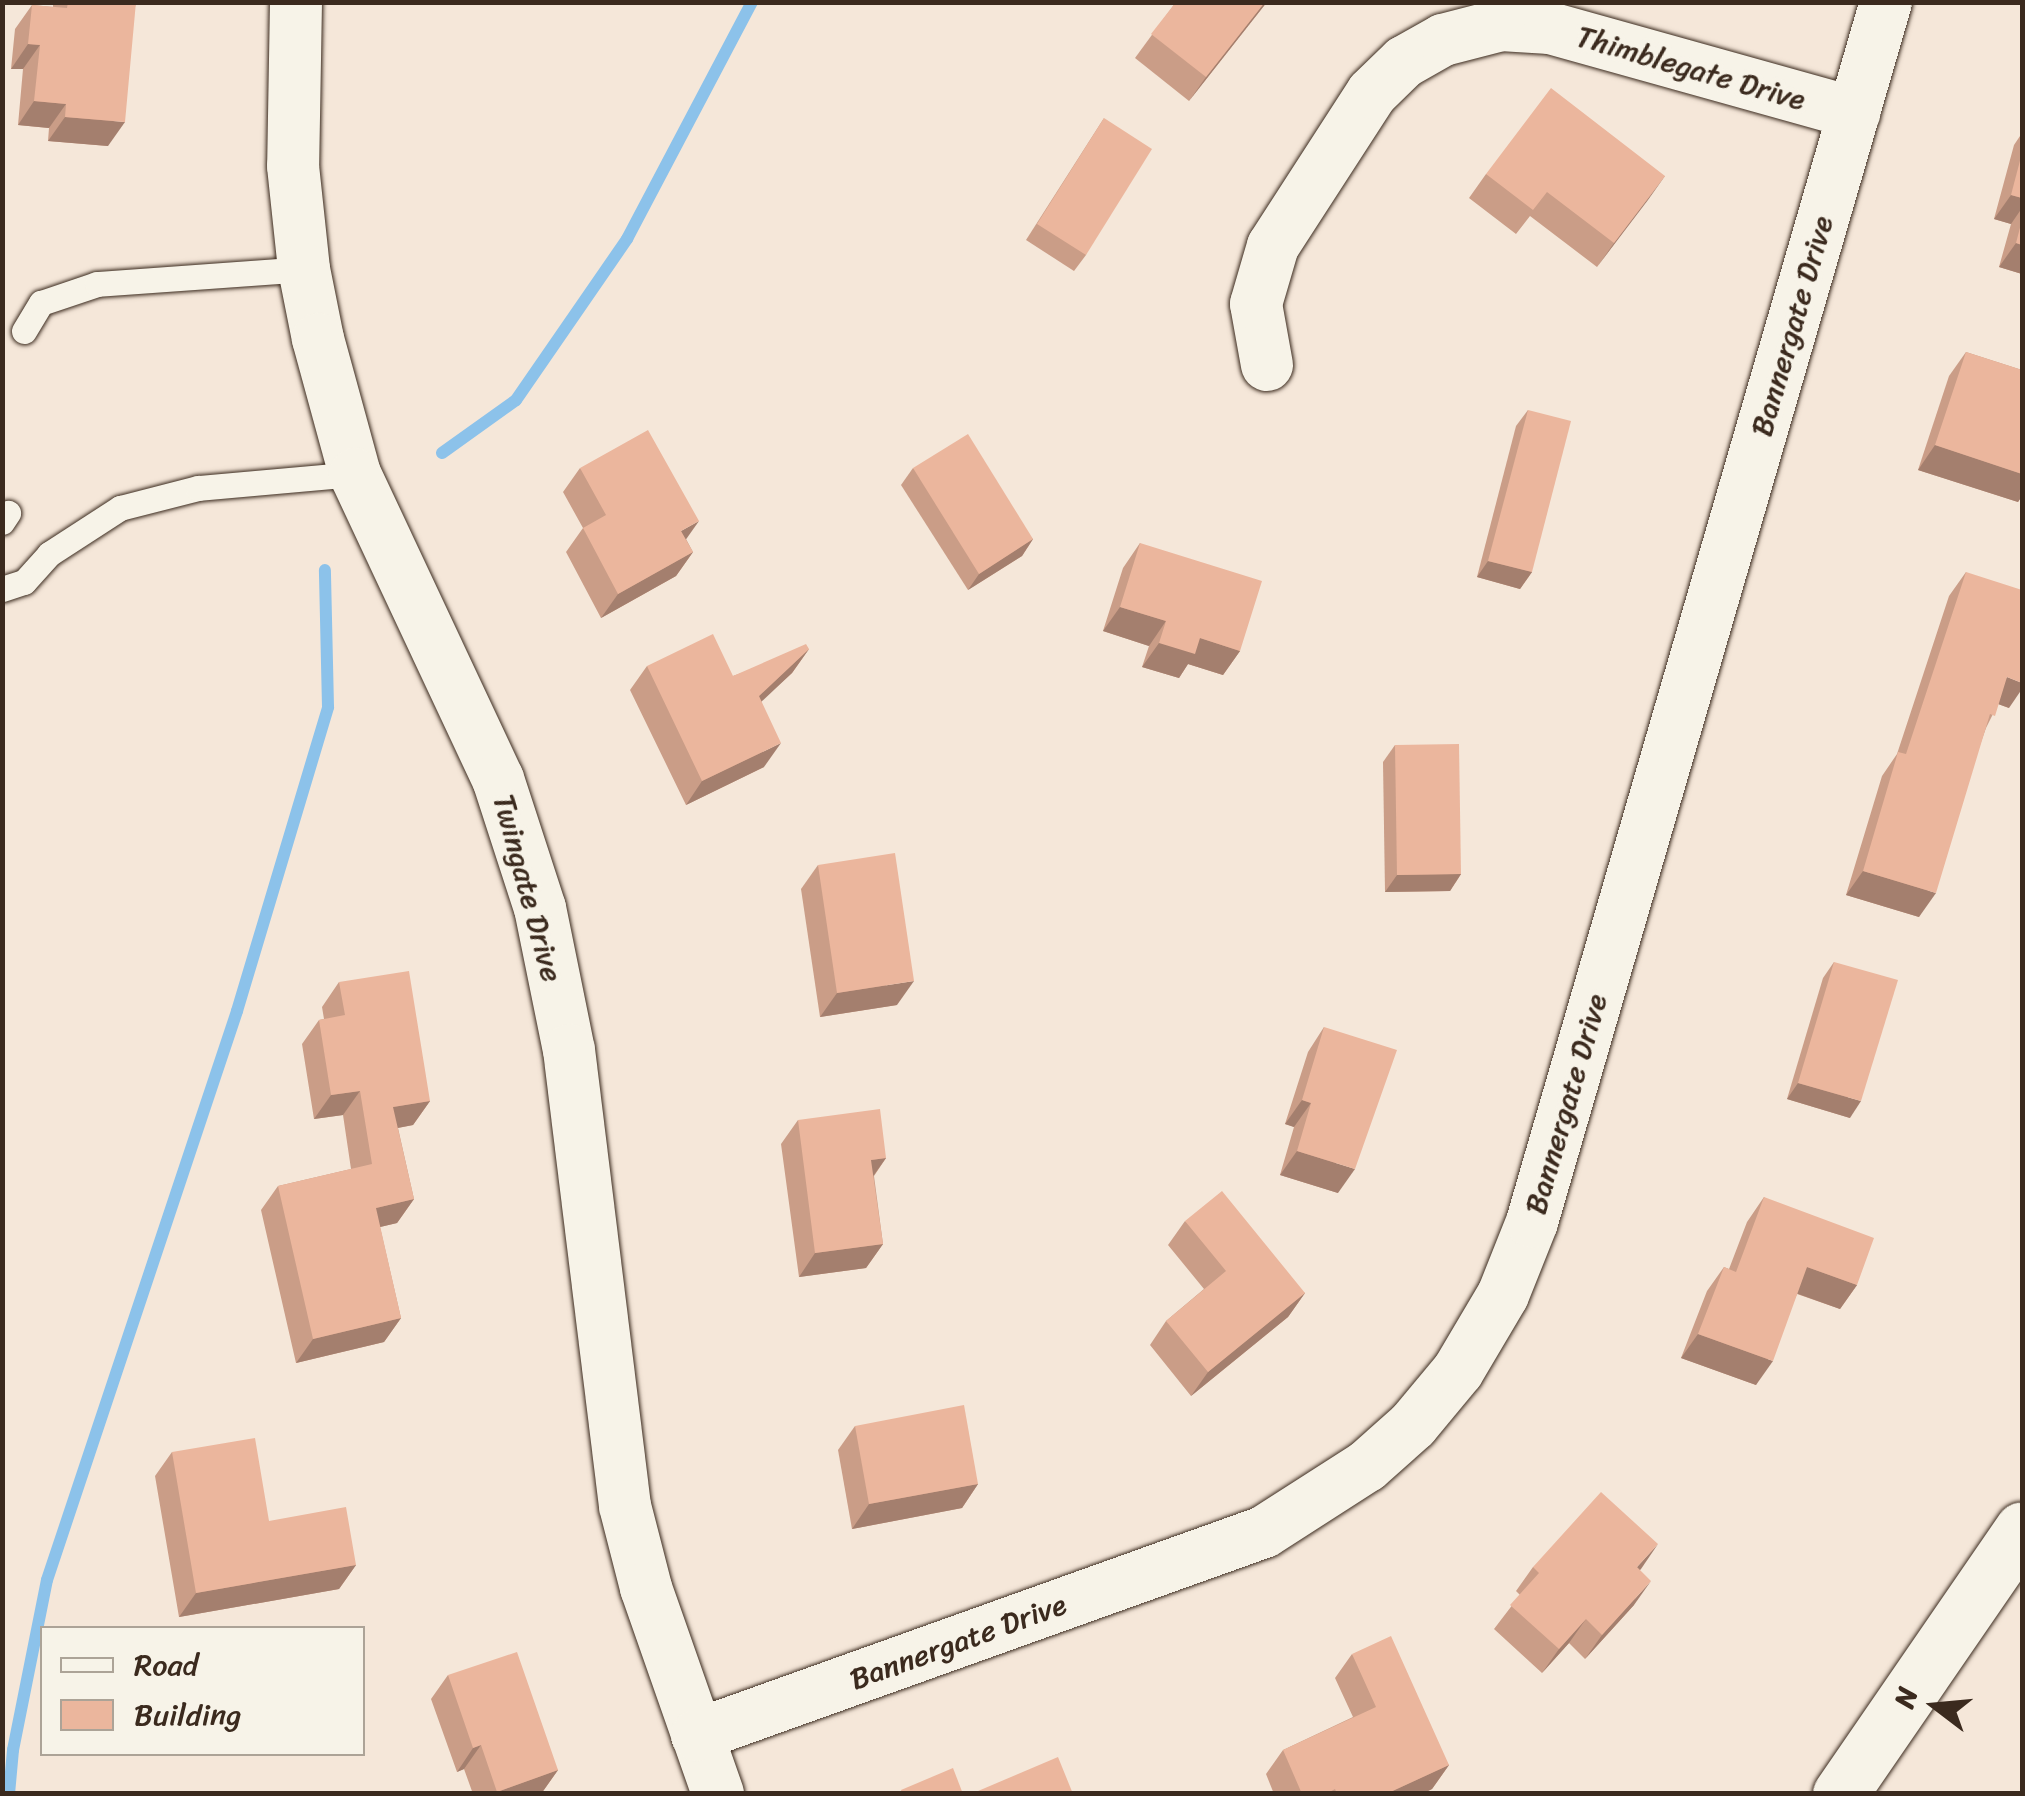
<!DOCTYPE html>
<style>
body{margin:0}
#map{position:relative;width:2025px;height:1796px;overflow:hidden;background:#f5e7d9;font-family:Sriracha,sans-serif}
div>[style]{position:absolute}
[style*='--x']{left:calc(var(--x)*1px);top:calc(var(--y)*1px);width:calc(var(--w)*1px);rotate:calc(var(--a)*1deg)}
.stream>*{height:12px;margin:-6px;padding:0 6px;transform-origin:6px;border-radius:6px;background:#8cc2ea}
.roads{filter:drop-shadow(0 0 2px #3b2a1e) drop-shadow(0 0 2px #3b2a1e)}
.lane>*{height:25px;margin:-12.5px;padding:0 12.5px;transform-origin:12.5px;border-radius:12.5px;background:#f7f3e8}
.street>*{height:52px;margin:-26px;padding:0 26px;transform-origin:26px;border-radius:26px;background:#f7f3e8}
.secondary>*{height:55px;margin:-27.5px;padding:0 27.5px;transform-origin:27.5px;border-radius:27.5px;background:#f7f3e8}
.wall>*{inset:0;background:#ca9d87}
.shaded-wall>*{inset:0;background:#a47f6e}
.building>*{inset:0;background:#ebb69d}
span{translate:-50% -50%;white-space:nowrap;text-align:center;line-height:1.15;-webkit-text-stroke:10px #f7f3e8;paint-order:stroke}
.street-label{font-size:30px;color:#3b2a1e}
.frame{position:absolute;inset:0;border:5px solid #3b2a1e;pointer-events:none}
.legend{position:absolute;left:40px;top:1626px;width:325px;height:130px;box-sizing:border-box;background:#f7f3e8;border:2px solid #aca397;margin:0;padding:12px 18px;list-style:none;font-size:30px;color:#3b2a1e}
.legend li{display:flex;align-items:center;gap:20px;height:50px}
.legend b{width:50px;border:2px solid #aca397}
.north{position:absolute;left:1885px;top:1656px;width:100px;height:100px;-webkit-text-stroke:8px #f7f3e8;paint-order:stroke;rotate:286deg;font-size:28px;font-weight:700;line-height:40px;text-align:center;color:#3b2a1e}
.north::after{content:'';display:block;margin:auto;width:35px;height:45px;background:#3b2a1e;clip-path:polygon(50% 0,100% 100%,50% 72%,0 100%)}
</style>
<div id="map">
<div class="stream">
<div style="--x:442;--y:453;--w:91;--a:-35.6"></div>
<div style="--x:516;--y:400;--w:196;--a:-55.4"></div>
<div style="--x:627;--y:239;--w:268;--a:-62.2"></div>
<div style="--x:9;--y:1794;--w:44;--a:-84.8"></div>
<div style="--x:13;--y:1750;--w:173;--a:-78.7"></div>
<div style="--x:47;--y:1580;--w:600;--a:-71.53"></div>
<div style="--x:237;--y:1011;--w:317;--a:-73.3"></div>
<div style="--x:328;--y:707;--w:137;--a:-91.3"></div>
</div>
<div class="roads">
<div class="lane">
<div style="--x:24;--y:331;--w:33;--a:-59"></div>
<div style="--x:41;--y:303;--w:59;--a:-18.7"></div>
<div style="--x:97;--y:284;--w:208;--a:-4.1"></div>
<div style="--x:2;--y:522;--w:11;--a:-56"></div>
<div style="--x:2;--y:589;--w:23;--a:-18"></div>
<div style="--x:24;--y:582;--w:38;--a:-48"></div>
<div style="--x:49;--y:554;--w:85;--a:-32.9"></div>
<div style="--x:120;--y:508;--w:81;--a:-14.4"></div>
<div style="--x:198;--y:488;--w:158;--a:-5.1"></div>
</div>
<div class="street">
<div style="--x:296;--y:2;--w:164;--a:91"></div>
<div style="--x:293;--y:166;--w:104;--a:83.9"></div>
<div style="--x:304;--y:269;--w:71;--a:78.7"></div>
<div style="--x:318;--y:339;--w:140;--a:74.7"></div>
<div style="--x:355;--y:474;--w:337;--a:64.9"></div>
<div style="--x:498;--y:779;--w:136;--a:72"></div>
<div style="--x:540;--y:908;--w:145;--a:78.5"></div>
<div style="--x:569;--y:1050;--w:459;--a:83"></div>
<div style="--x:625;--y:1506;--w:85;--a:75.6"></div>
<div style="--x:646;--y:1588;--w:218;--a:70.7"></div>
<div style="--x:1267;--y:365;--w:62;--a:-100.2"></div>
<div style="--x:1256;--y:304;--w:60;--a:-73.7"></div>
<div style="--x:1273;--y:246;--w:182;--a:-57.1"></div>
<div style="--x:1372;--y:93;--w:45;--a:-44.1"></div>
<div style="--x:1404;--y:62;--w:45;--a:-29.4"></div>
<div style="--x:1443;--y:40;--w:60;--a:-14.5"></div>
<div style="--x:1501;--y:25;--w:49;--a:3.5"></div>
<div style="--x:1550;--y:28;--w:316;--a:15.6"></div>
<div style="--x:697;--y:1735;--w:602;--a:-19.7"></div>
<div style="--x:1264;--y:1532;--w:122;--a:-32.7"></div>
<div style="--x:1367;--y:1466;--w:62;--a:-41.7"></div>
<div style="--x:1413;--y:1425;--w:70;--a:-50.2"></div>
<div style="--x:1458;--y:1371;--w:88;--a:-59.4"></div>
<div style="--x:1503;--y:1295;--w:79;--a:-68.3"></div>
<div style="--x:1532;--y:1222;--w:1270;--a:-73.82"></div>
</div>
<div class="secondary">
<div style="--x:1840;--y:1794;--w:321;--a:-55.5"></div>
</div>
</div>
<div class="wall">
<div style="clip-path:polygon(53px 2px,136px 2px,108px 146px,48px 141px,49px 128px,18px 125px,23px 69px,11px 69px,15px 29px,32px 5px,53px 7px)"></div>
<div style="clip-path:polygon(1176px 2px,1267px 2px,1189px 101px,1135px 58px)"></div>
<div style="clip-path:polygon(1104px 118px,1086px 255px,1074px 271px,1026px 240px)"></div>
<div style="clip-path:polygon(2022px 133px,2022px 274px,1999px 267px,2011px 224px,1994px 219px,2014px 145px)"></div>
<div style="clip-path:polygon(1486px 174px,1665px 176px,1597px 267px,1530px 216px,1516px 234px,1469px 198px)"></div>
<div style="clip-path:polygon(1966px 352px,2022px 370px,2022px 496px,2018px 502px,1918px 470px,1949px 376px)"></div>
<div style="clip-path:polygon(1528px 410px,1532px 572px,1520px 589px,1477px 577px,1516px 426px)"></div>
<div style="clip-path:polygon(580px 468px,686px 539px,693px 552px,676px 576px,601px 618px,566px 552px,583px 528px,563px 492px)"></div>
<div style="clip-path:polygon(913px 468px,1033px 539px,1022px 556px,968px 590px,901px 485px)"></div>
<div style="clip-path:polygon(1140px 543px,1240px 651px,1223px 675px,1188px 664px,1179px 678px,1142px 667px,1149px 646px,1103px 631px,1123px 568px)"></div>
<div style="clip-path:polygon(1966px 572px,2009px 708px,1998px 704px,1986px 728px,1919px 917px,1846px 895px,1882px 776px,1897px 754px,1949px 596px)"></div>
<div style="clip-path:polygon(809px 649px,792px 673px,761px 701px,764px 767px,686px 805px,630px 690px,647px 666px,733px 676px)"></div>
<div style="clip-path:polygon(1395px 745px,1461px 874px,1450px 891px,1385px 892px,1383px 762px)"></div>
<div style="clip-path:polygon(818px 865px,897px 1005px,820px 1017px,801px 889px)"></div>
<div style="clip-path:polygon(1834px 962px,1850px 1118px,1787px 1099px,1823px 978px)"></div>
<div style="clip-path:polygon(339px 982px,430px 1101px,413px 1125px,398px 1128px,414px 1199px,397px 1223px,380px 1227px,401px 1318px,384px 1342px,296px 1363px,261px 1210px,278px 1186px,351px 1169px,343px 1115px,314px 1119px,302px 1044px,319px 1020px,324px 1019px,322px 1007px)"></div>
<div style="clip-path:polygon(1324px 1027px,1338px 1193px,1280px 1175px,1294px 1127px,1285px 1124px,1308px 1052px)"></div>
<div style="clip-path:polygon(798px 1120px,886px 1158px,874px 1176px,883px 1244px,866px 1268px,799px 1277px,781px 1144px)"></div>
<div style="clip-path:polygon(1764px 1197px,1857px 1285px,1840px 1309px,1797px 1294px,1756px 1385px,1681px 1358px,1707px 1291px,1724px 1267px,1729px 1269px,1747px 1222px)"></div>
<div style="clip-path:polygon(1185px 1221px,1305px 1293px,1288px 1317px,1191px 1396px,1150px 1345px,1166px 1321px,1204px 1289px,1168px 1245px)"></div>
<div style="clip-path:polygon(855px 1426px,978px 1484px,962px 1508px,852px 1529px,838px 1450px)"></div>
<div style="clip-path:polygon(172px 1452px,269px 1521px,356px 1565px,339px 1589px,179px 1617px,155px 1476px)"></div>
<div style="clip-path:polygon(1533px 1567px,1639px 1570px,1634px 1605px,1585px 1659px,1569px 1643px,1542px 1673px,1494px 1629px,1520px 1595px,1516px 1591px)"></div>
<div style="clip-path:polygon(1352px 1654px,1449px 1765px,1432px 1789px,1422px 1794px,1274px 1794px,1266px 1774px,1283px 1750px,1353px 1717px,1335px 1678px)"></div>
<div style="clip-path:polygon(448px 1675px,558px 1770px,541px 1794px,473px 1794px,464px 1769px,457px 1772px,431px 1699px)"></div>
</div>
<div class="shaded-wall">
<div style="clip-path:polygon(1265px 2px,1267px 2px,1189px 101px,1206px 77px)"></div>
<div style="clip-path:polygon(28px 44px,40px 45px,23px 69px,11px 69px)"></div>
<div style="clip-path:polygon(34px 101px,66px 104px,49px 128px,18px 125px)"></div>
<div style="clip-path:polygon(65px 117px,125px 122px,108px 146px,48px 141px)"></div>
<div style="clip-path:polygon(1665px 176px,1648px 200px,1597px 267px,1614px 243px)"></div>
<div style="clip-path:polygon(2011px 195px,2022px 198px,2022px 208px,2011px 224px,1994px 219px)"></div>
<div style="clip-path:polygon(2016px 243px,2022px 245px,2022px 274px,1999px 267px)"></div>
<div style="clip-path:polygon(1935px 445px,2022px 474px,2022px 496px,2018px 502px,1918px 470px)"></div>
<div style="clip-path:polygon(699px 521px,682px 545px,681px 531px)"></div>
<div style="clip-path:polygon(1033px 539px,1022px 556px,968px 590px,979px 574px)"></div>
<div style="clip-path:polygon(693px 552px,676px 576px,601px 618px,618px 594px)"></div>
<div style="clip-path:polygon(1488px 561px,1532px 572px,1520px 589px,1477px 577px)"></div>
<div style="clip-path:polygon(1120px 607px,1166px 621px,1149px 646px,1103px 631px)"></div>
<div style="clip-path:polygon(1200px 638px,1240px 651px,1223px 675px,1188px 664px,1179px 678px,1142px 667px,1159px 643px)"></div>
<div style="clip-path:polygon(809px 649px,792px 673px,742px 720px,759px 696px)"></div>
<div style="clip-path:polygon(2007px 677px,2022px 683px,2022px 689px,2009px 708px,1990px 701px)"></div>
<div style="clip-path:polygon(781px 743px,764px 767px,686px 805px,702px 781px)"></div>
<div style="clip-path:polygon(1863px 871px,1936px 893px,1919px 917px,1846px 895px)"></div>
<div style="clip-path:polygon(1461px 874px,1450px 891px,1385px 892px,1397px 875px)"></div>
<div style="clip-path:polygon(914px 981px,897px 1005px,820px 1017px,837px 993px)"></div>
<div style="clip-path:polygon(1798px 1083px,1861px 1101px,1850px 1118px,1787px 1099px)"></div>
<div style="clip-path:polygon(360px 1091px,343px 1115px,314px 1119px,331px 1095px)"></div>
<div style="clip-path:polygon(1302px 1100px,1311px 1103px,1294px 1127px,1285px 1124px)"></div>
<div style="clip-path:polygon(430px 1101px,413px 1125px,376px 1132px,393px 1107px)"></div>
<div style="clip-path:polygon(1297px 1151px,1355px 1169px,1338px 1193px,1280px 1175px)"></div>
<div style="clip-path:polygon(886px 1158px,869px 1182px,871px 1160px)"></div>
<div style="clip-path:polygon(414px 1199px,397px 1223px,359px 1232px,376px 1208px)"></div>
<div style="clip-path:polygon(883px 1244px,866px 1268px,799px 1277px,815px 1253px)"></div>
<div style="clip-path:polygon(1807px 1267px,1857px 1285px,1840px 1309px,1790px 1291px)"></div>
<div style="clip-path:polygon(1305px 1293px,1288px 1317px,1191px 1396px,1208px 1372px)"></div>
<div style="clip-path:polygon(401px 1318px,384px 1342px,296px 1363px,313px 1339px)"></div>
<div style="clip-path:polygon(1698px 1334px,1773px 1361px,1756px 1385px,1681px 1358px)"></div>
<div style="clip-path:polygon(978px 1484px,962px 1508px,852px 1529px,869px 1504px)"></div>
<div style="clip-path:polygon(1658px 1544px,1641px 1569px,1620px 1592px,1637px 1567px)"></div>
<div style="clip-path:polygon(356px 1565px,339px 1589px,179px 1617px,196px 1593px)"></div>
<div style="clip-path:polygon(1651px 1581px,1634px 1605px,1585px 1659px,1602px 1635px)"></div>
<div style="clip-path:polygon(1586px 1619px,1569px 1643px,1542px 1673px,1559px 1649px)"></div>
<div style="clip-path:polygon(481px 1745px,464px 1769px,457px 1772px,473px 1748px)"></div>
<div style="clip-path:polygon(1449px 1765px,1432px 1789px,1422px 1794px,1386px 1794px)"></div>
<div style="clip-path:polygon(558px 1770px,541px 1794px,496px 1794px,497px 1792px)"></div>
</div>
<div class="building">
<div style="clip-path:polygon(68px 2px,136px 2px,125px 122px,65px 117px,66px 104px,34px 101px,40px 45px,28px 44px,32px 5px,67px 8px)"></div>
<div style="clip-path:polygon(1176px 2px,1265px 2px,1206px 77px,1151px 34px)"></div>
<div style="clip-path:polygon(1551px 88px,1665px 176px,1614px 243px,1547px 192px,1533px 210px,1486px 174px)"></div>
<div style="clip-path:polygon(1104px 118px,1152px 149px,1086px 255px,1037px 224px)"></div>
<div style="clip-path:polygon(2022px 153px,2022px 198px,2011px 195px)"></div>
<div style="clip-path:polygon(2022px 220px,2022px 245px,2016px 243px)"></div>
<div style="clip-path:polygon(1966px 352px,2022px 370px,2022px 474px,1935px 445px)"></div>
<div style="clip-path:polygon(1528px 410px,1571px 421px,1532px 572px,1488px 561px)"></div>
<div style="clip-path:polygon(648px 430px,699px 521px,681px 531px,693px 552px,618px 594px,583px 528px,606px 515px,580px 468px)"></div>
<div style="clip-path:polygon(968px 434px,1033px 539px,979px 574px,913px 468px)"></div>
<div style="clip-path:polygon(1140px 543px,1262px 581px,1240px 651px,1200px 638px,1195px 654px,1159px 643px,1166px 621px,1120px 607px)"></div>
<div style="clip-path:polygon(1966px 572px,2022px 590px,2022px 683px,2007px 677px,1995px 716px,1990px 714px,1936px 893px,1863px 871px,1898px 752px,1906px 754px)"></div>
<div style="clip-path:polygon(713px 634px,733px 676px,806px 644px,809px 649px,759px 696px,781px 743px,702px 781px,647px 666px)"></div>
<div style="clip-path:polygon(1459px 744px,1461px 874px,1397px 875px,1395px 745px)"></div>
<div style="clip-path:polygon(895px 853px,914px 981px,837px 993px,818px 865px)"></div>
<div style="clip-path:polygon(1834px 962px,1898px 980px,1861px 1101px,1798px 1083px)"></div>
<div style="clip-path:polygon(409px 971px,430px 1101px,393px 1107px,414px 1199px,376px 1208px,401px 1318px,313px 1339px,278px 1186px,372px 1164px,360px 1091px,331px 1095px,319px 1020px,345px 1015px,339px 982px)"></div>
<div style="clip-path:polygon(1324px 1027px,1397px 1050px,1355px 1169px,1297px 1151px,1311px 1103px,1302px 1100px)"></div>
<div style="clip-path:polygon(880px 1109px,886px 1158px,871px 1160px,883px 1244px,815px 1253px,798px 1120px)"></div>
<div style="clip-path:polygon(1222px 1191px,1305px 1293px,1208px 1372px,1166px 1321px,1226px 1271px,1185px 1221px)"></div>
<div style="clip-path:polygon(1764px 1197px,1874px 1238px,1857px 1285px,1807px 1267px,1773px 1361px,1698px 1334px,1724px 1267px,1736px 1272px)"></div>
<div style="clip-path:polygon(964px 1405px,978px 1484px,869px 1504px,855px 1426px)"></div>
<div style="clip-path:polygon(255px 1438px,269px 1521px,346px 1507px,356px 1565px,196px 1593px,172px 1452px)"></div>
<div style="clip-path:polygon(1601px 1492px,1658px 1544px,1637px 1567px,1651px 1581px,1602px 1635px,1586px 1619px,1559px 1649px,1510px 1605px,1539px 1573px,1533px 1567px)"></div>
<div style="clip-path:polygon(1391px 1636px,1449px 1765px,1386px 1794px,1337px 1794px,1335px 1789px,1326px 1794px,1302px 1794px,1283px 1750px,1376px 1707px,1352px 1654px)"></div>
<div style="clip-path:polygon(517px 1652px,558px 1770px,497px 1792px,481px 1745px,473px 1748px,448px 1675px)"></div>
<div style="clip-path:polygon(1058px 1757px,1073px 1794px,971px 1794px)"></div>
<div style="clip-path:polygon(953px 1768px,963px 1794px,902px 1794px,901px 1790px)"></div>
</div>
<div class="street-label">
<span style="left:1691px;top:68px;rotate:16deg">Thimblegate Drive</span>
<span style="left:1792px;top:326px;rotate:-74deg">Bannergate Drive</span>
<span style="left:528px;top:888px;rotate:75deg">Twingate Drive</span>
<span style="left:1566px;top:1104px;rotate:-74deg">Bannergate Drive</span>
<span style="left:958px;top:1642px;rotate:-20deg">Bannergate Drive</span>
</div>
<div class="frame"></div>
<ul class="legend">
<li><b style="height:12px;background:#f7f3e8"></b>Road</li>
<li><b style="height:28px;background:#ebb69d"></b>Building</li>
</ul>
<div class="north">N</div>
</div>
